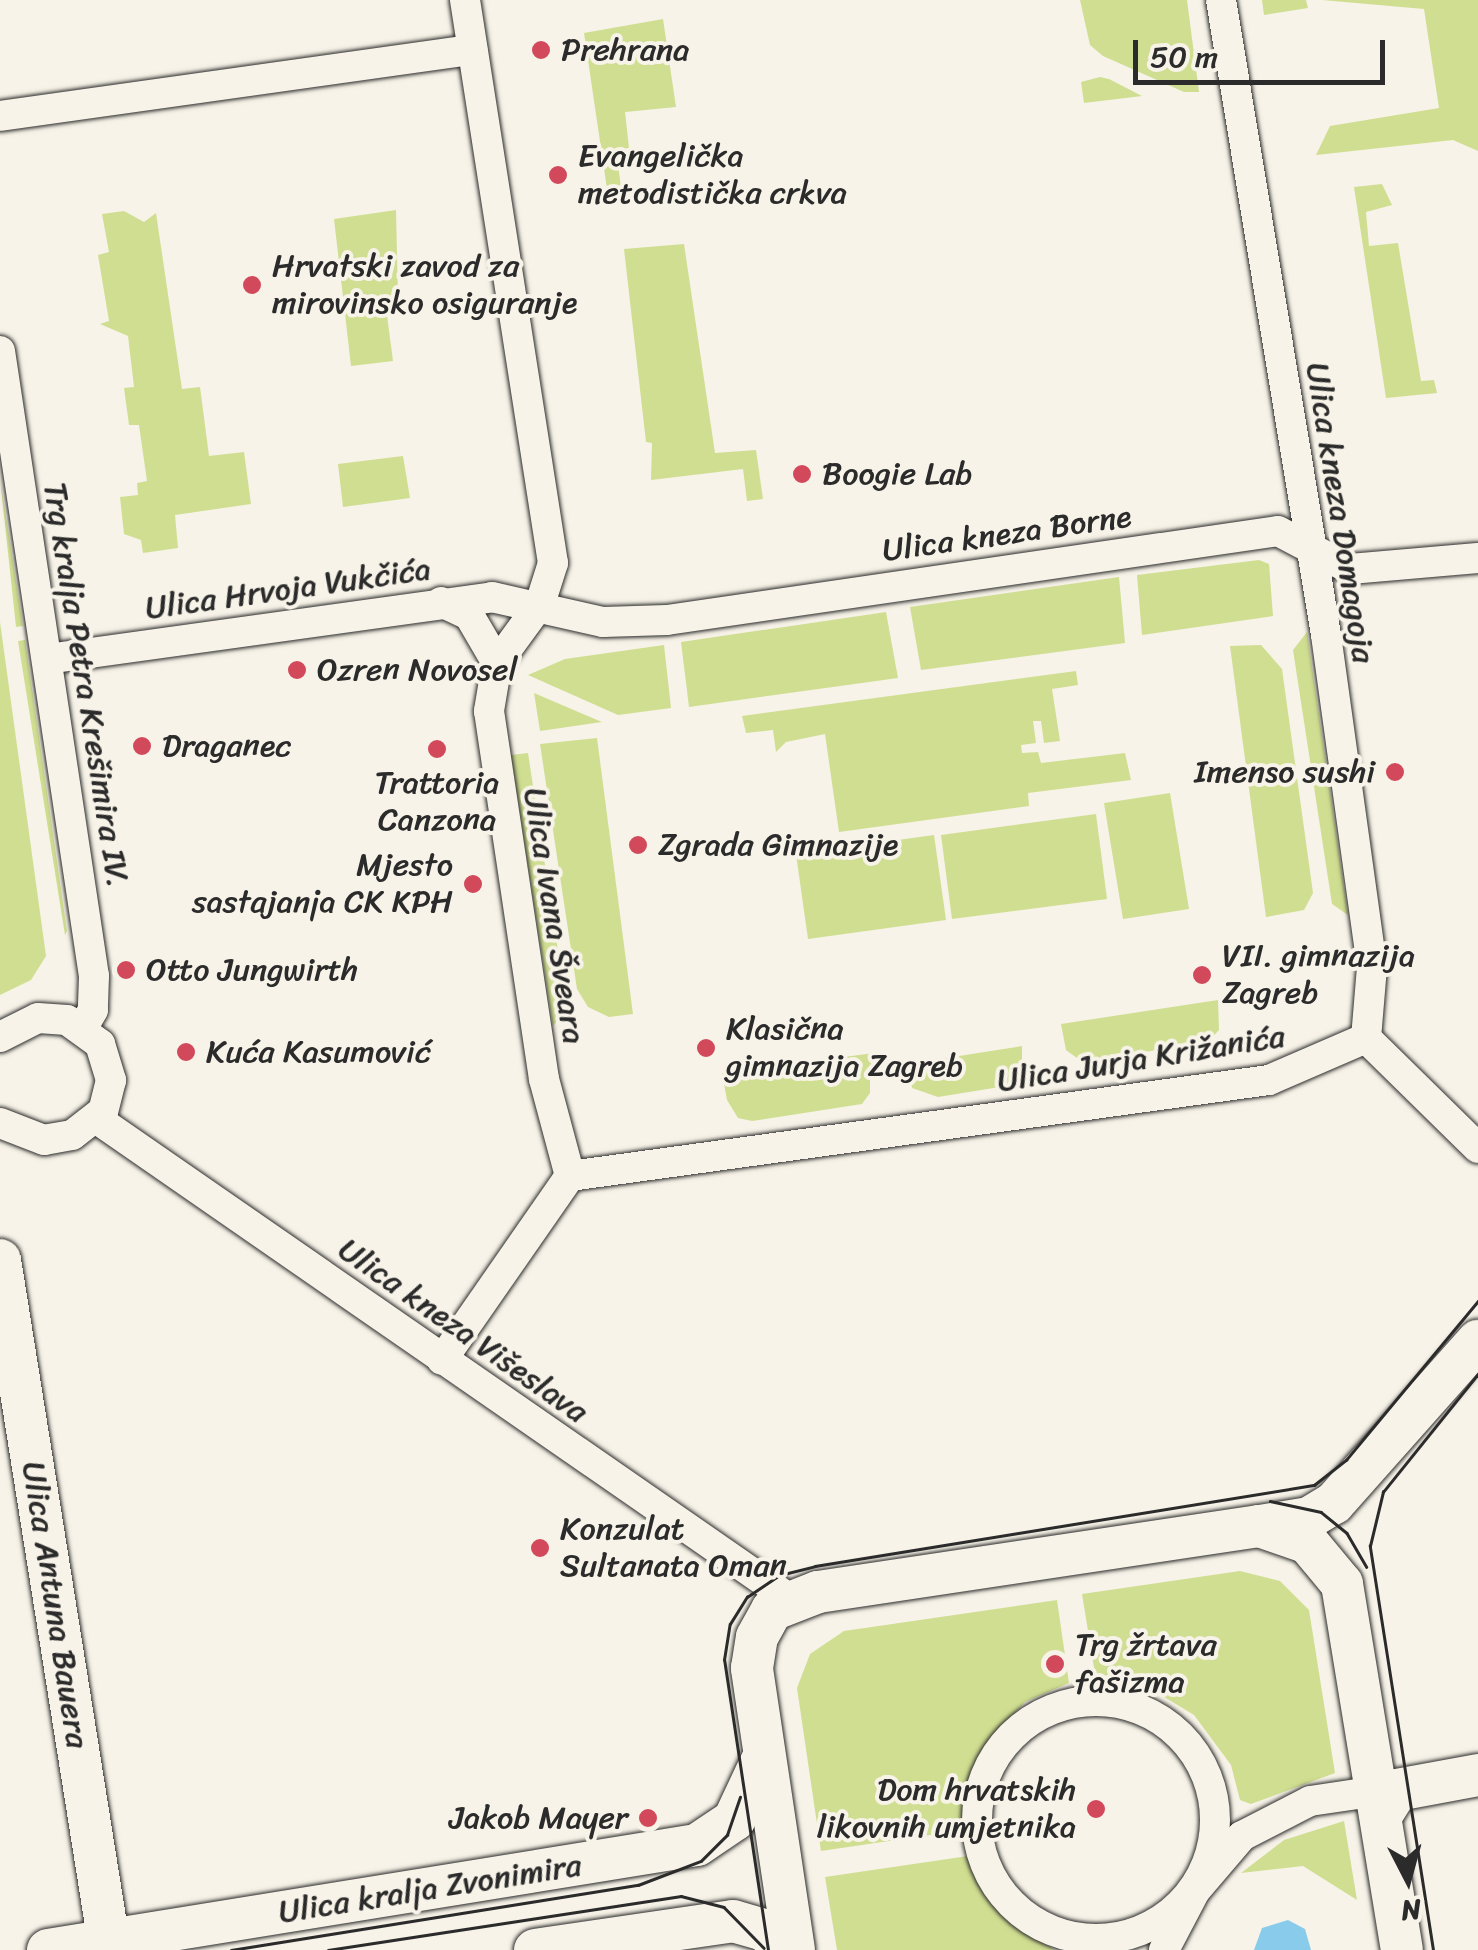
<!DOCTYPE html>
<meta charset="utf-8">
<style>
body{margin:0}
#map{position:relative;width:1478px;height:1950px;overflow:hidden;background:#f7f3e8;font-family:Sriracha,sans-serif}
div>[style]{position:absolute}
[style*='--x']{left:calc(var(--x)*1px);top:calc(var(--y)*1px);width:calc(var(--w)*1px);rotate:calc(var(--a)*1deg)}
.green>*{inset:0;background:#d0de91}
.water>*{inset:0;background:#89cbeb}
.roads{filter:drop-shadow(0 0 2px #2b2b2b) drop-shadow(0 0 2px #2b2b2b)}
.street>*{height:30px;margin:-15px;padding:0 15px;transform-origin:15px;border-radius:15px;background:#f7f3e8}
.street>.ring{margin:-15px;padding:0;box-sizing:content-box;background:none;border:30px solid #f7f3e8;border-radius:50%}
.secondary>*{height:42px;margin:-21px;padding:0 21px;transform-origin:21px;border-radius:21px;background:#f7f3e8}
.tram>*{height:2.5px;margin:-1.25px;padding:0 1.25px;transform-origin:1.25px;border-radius:1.25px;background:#2b2b2b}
.dots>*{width:28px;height:28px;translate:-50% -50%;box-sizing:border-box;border:5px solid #f7f3e8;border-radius:50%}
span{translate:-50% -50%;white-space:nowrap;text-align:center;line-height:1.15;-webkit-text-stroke:8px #f7f3e8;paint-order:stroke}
.poi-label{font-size:32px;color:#2b2b2b}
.left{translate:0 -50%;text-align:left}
.right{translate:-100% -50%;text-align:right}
.street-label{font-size:32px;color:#2b2b2b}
.north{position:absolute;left:1358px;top:1830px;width:100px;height:100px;-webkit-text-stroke:8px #f7f3e8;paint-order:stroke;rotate:174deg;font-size:28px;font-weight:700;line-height:40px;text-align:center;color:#2b2b2b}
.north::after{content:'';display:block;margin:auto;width:35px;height:45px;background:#2b2b2b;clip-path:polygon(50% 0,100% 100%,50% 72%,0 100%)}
.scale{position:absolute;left:1133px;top:40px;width:252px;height:45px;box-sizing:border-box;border:5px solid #2b2b2b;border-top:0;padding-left:12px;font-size:30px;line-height:35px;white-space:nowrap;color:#2b2b2b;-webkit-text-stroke:8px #f7f3e8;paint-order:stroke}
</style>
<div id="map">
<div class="green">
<div style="clip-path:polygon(1080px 0,1187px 0,1199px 92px,1184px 92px,1103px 56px,1090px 45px)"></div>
<div style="clip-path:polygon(1262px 0,1306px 0,1308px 8px,1264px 15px)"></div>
<div style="clip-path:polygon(1322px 0,1478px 0,1478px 151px,1453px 140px,1316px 155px,1330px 126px,1439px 108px,1424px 9px)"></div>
<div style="clip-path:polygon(663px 19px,676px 107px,625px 112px,629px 148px,616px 150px,621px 187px,607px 189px,584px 33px)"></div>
<div style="clip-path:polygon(1100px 77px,1109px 79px,1142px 96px,1084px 103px,1081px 82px)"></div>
<div style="clip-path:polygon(1382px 184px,1392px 205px,1366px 212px,1369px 246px,1398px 243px,1421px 381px,1434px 380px,1437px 393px,1386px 398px,1354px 187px)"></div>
<div style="clip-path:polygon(396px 210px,398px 298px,385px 300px,393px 361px,351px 366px,334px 219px)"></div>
<div style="clip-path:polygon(124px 211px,144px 222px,156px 213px,182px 389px,200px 387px,209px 456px,244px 452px,251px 504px,175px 515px,178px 548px,143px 553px,141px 540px,124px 534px,120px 497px,138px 495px,137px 483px,147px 481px,139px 425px,129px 425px,124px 388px,134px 387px,128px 336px,100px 324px,109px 321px,98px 255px,109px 252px,102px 214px)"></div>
<div style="clip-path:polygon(684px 244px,715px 453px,756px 450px,763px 499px,747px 501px,743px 469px,651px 480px,652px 443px,646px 442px,624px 249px)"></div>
<div style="clip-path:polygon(403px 456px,410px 498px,343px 507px,338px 464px)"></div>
<div style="clip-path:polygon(0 478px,23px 626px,16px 627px)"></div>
<div style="clip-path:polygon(1259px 560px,1269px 564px,1273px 616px,1142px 635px,1137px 575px)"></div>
<div style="clip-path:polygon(1119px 577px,1125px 643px,921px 670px,910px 607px)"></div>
<div style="clip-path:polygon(886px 612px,898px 678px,689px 707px,681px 642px)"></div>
<div style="clip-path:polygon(0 622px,46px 956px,31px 980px,0 995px)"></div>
<div style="clip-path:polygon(1307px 632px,1348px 915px,1332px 904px,1293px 650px)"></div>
<div style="clip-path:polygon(25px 640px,67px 931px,65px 935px,18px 641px)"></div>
<div style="clip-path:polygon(664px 645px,671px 708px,618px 715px,528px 675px,565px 659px)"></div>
<div style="clip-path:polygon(1261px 645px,1282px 669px,1313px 893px,1304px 910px,1266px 917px,1230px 646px)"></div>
<div style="clip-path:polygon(1076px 671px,1078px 685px,1052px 689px,1060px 741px,1044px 743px,1041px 721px,1033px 721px,1036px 743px,1021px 745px,1022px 753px,1038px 752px,1041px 763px,1125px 753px,1131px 780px,1028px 793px,1029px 806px,839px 832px,825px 734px,786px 742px,776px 752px,773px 730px,746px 733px,742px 716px)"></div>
<div style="clip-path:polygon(534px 693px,583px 714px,602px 722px,540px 731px)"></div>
<div style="clip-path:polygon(597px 738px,633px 1014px,609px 1017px,588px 1007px,577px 989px,540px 744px)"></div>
<div style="clip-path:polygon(528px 753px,567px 1010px,553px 1026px,511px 755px)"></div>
<div style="clip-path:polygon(1170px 793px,1189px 909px,1123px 919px,1104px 803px)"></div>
<div style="clip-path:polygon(1096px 814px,1107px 899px,952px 919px,941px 835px)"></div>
<div style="clip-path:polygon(934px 835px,946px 920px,808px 939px,796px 854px)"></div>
<div style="clip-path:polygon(1218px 1000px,1219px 1030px,1207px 1043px,1081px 1061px,1066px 1050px,1061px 1024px)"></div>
<div style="clip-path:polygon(1022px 1046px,1022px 1075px,1006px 1086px,938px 1097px,912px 1088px,908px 1064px)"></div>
<div style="clip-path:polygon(882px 1052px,884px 1070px,870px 1072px,870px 1093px,862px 1104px,752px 1121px,738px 1118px,727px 1100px,722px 1073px)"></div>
<div style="clip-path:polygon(1240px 1571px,1280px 1581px,1309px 1610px,1335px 1773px,1251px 1804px,1240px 1800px,1231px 1765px,1194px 1715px,1146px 1686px,1096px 1680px,1082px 1594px)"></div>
<div style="clip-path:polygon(1057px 1600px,1069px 1683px,1025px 1702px,985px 1746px,971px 1776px,964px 1830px,821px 1851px,797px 1688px,810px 1654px,844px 1631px)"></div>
<div style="clip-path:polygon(1344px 1821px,1357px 1900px,1303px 1866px,1241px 1873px,1284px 1840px)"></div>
<div style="clip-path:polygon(968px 1856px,987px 1898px,1006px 1920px,1055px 1950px,837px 1950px,825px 1877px)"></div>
</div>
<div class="water">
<div style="clip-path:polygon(1288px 1920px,1305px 1929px,1311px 1950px,1254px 1950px,1262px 1928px)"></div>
</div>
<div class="roads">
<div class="street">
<div style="--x:465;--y:0;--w:570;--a:81.12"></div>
<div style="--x:553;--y:563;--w:43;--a:107.6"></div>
<div style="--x:540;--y:604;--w:73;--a:126.1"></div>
<div style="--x:497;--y:663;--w:49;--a:99.5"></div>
<div style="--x:489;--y:711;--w:372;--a:81.5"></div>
<div style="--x:544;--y:1079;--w:100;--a:75"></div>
<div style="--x:1221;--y:0;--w:644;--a:80.61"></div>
<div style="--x:1326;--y:635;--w:335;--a:82.1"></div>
<div style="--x:1372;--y:967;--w:71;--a:94.8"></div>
<div style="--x:0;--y:116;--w:477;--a:-8"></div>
<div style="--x:0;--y:351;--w:632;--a:81.45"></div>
<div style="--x:94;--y:976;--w:34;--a:92"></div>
<div style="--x:93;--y:1010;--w:20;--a:120"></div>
<div style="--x:441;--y:602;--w:31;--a:25"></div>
<div style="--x:469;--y:615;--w:56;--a:59.7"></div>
<div style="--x:47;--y:659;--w:449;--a:-7.9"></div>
<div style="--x:492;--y:597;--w:114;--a:12.7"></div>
<div style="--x:603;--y:622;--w:64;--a:-1.8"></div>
<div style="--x:667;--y:620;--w:617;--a:-8.29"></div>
<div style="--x:1278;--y:531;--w:81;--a:27.8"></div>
<div style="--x:1350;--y:569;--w:128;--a:-4.9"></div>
<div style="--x:0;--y:1037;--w:42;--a:-26.6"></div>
<div style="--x:38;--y:1018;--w:29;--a:4"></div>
<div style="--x:67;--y:1020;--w:41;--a:36"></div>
<div style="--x:100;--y:1044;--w:38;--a:73"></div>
<div style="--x:111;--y:1080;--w:32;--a:104"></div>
<div style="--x:103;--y:1111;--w:39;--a:142"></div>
<div style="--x:72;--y:1135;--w:28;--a:170"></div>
<div style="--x:44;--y:1140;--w:47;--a:-158.9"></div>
<div style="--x:1366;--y:1038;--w:157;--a:44.5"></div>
<div style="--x:97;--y:1119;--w:843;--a:34.71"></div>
<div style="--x:442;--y:1360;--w:224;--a:-55.2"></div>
<div style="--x:570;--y:1176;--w:706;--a:-7.82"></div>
<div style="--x:1269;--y:1080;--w:106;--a:-23.4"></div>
<div class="ring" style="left:977px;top:1701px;width:208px;height:208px"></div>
<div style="--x:1164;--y:1950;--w:67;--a:-62.3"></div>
<div style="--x:1195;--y:1891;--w:72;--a:-49.5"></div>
<div style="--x:1242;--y:1836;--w:76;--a:-27.2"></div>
<div style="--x:1310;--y:1801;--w:69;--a:-8.4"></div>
</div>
<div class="secondary">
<div style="--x:0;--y:1260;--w:699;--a:80.94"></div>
<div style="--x:1260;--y:1526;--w:50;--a:-9.3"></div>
<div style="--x:1309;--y:1518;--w:29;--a:-31"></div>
<div style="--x:1334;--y:1503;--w:217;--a:-48.4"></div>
<div style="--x:1382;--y:1814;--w:28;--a:-58"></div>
<div style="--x:1397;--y:1790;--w:82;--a:-10.5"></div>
<div style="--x:48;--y:1950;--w:657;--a:-9.19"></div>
<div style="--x:697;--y:1845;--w:45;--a:-34"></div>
<div style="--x:734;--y:1820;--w:71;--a:-64.9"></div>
<div style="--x:535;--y:1950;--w:200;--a:-8.3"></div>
<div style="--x:733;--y:1921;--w:32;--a:16"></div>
<div style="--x:764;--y:1930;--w:31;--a:40"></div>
<div style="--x:794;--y:1950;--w:285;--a:-98.5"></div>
<div style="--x:752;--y:1668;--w:31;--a:-81"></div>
<div style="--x:757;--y:1637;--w:31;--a:-61"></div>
<div style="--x:772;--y:1610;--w:49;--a:-21.4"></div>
<div style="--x:818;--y:1592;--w:446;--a:-8.5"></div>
<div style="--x:1259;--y:1526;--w:52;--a:19.1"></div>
<div style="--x:1308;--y:1543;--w:53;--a:50.3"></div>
<div style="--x:1342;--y:1584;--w:371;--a:80.7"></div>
</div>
</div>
<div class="tram">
<div style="--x:1270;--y:1501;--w:52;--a:12.2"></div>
<div style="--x:1321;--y:1512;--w:33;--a:39"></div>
<div style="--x:1347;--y:1533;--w:39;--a:60"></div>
<div style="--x:231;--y:1950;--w:412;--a:-9.1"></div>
<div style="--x:638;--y:1885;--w:67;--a:-20.9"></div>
<div style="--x:701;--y:1861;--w:37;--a:-45"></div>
<div style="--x:727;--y:1835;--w:40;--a:-71.1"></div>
<div style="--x:328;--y:1950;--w:357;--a:-8.7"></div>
<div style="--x:681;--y:1896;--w:44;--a:14.3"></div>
<div style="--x:724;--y:1907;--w:57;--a:45.7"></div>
<div style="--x:768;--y:1950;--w:293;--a:-98.6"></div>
<div style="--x:724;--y:1660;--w:36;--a:-81"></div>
<div style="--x:730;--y:1624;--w:32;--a:-58"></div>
<div style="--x:747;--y:1597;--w:40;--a:-34"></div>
<div style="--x:780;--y:1575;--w:36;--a:-14"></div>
<div style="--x:815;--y:1566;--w:506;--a:-9.22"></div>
<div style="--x:1314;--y:1485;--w:41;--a:-38"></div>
<div style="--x:1346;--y:1460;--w:207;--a:-50.3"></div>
<div style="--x:1433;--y:1950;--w:409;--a:-98.9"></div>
<div style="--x:1370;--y:1546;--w:56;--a:-76.5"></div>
<div style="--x:1383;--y:1492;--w:151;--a:-51.2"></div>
</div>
<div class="dots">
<div style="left:541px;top:50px;background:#d1495b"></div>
<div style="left:558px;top:175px;background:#d1495b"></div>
<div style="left:252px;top:285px;background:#d1495b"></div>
<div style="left:802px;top:474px;background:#d1495b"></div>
<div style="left:297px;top:670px;background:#d1495b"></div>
<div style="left:142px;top:746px;background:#d1495b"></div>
<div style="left:437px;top:749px;background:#d1495b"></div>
<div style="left:1395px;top:772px;background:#d1495b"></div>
<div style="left:638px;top:845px;background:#d1495b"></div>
<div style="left:473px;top:884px;background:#d1495b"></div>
<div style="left:126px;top:970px;background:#d1495b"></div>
<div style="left:1202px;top:975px;background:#d1495b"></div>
<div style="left:706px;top:1048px;background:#d1495b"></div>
<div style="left:186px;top:1052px;background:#d1495b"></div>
<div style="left:540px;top:1548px;background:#d1495b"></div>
<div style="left:1055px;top:1664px;background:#d1495b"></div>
<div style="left:1096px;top:1809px;background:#d1495b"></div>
<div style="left:648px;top:1818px;background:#d1495b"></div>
</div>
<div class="poi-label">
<span class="left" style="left:561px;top:50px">Prehrana</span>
<span class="left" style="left:578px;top:175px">Evangelička<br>metodistička crkva</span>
<span class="left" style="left:272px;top:285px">Hrvatski zavod za<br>mirovinsko osiguranje</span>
<span class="left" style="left:822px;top:474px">Boogie Lab</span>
<span class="left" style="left:317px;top:670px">Ozren Novosel</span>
<span class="left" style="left:162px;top:746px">Draganec</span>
<span class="right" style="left:1375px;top:772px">Imenso sushi</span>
<span style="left:437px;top:802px">Trattoria<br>Canzona</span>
<span class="left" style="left:658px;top:845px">Zgrada Gimnazije</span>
<span class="right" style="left:453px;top:884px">Mjesto<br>sastajanja CK KPH</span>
<span class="left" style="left:1222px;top:975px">VII. gimnazija<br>Zagreb</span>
<span class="left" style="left:146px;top:970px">Otto Jungwirth</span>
<span class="left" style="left:726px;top:1048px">Klasična<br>gimnazija Zagreb</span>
<span class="left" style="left:206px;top:1052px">Kuća Kasumović</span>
<span class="left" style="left:560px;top:1548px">Konzulat<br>Sultanata Oman</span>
<span class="left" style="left:1075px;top:1664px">Trg žrtava<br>fašizma</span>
<span class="right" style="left:1076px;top:1809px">Dom hrvatskih<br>likovnih umjetnika</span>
<span class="right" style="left:628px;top:1818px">Jakob Mayer</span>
</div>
<div class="street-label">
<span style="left:1340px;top:513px;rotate:81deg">Ulica kneza Domagoja</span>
<span style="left:1007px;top:534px;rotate:-8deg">Ulica kneza Borne</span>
<span style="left:288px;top:589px;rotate:-8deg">Ulica Hrvoja Vukčića</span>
<span style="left:86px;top:685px;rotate:81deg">Trg kralja Petra Krešimira IV.</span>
<span style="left:554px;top:916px;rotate:81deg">Ulica Ivana Šveara</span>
<span style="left:1141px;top:1059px;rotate:-9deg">Ulica Jurja Križanića</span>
<span style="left:463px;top:1331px;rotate:35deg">Ulica kneza Višeslava</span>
<span style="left:55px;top:1605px;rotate:81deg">Ulica Antuna Bauera</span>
<span style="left:430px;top:1889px;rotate:-9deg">Ulica kralja Zvonimira</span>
</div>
<div class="north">N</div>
<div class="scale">50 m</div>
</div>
